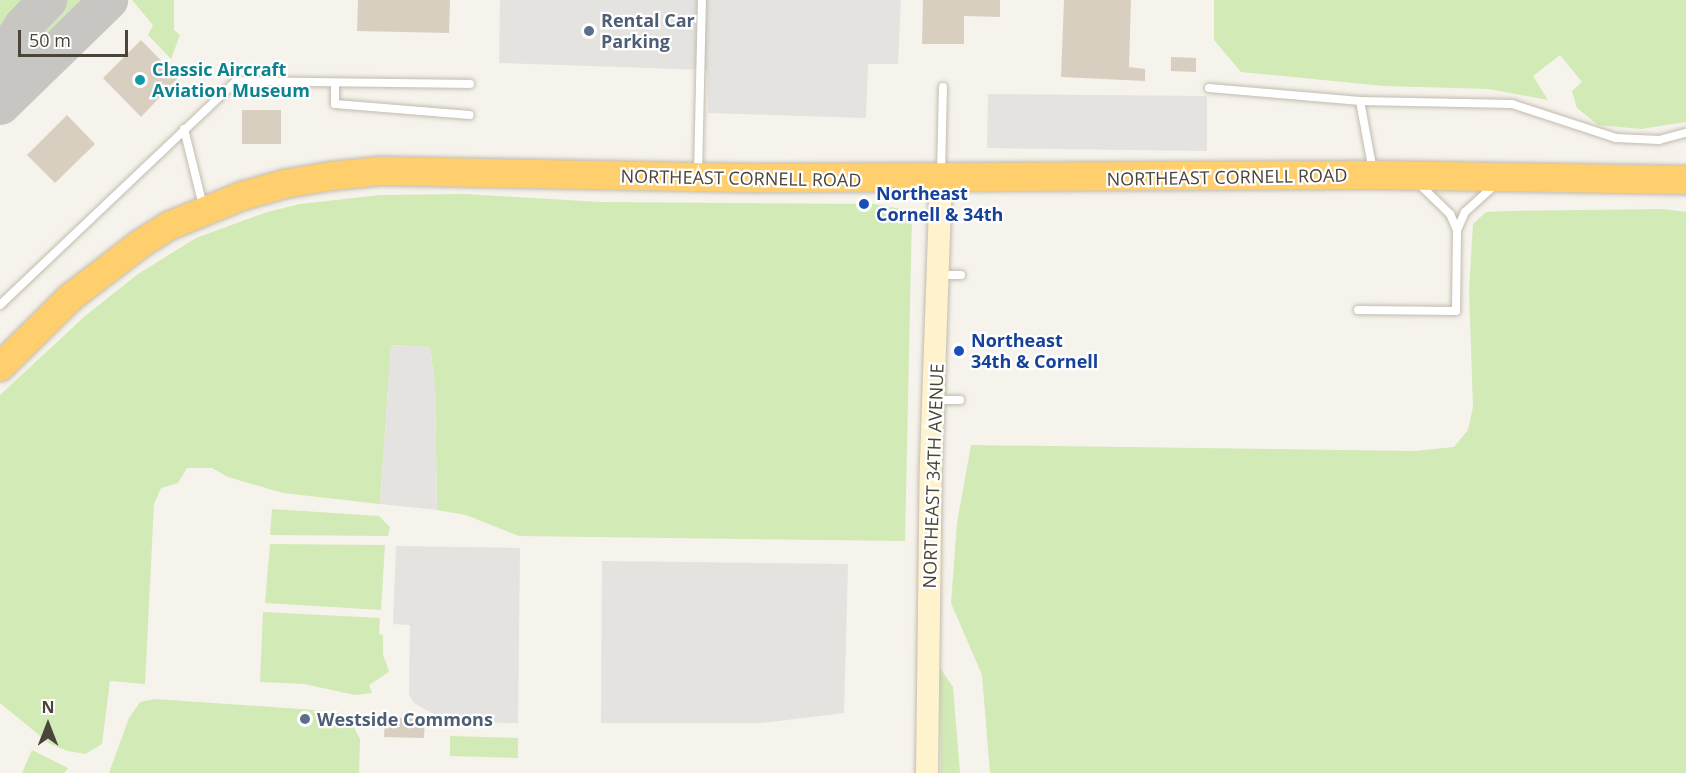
<!DOCTYPE html>
<style>
body{margin:0}
#map{position:relative;width:1686px;height:773px;overflow:hidden;background:#f6f3ec;font-family:"Open Sans",sans-serif}
div>[style]{position:absolute}
[style*='--x']{left:calc(var(--x)*1px);top:calc(var(--y)*1px);width:calc(var(--w)*1px);rotate:calc(var(--a)*1deg)}
.green>*{inset:0;background:#d2eab5}
.parking>*{inset:0;background:#e5e3e0}
.taxiway>*{height:39px;margin:-19.5px;padding:0 19.5px;transform-origin:19.5px;border-radius:19.5px;background:#c8c6c3}
.building>*{inset:0;background:#d8cfc1}
.roads{filter:drop-shadow(0 0 2px #c2bbae) drop-shadow(0 0 2px #c2bbae)}
.lane>*{height:8px;margin:-4px;padding:0 4px;transform-origin:4px;border-radius:4px;background:#fff}
.secondary>*{height:22px;margin:-11px;padding:0 11px;transform-origin:11px;border-radius:11px;background:#fff3cd}
.highway>*{height:28px;margin:-14px;padding:0 14px;transform-origin:14px;border-radius:14px;background:#ffcf6e}
.dots>*{width:16px;height:16px;translate:-50% -50%;box-sizing:border-box;border:3px solid #fff;border-radius:50%}
span{translate:-50% -50%;white-space:nowrap;text-align:center;line-height:1.15;-webkit-text-stroke:4.5px #fff;paint-order:stroke}
.service-label{font-size:18px;color:#4e5e75;font-weight:700}
.left{translate:0 -50%;text-align:left}
.culture-label{font-size:18px;color:#0d838f;font-weight:700}
.street-label{font-size:18px;color:#4b4439}
.transit-label{font-size:18px;color:#164399;font-weight:700}
.north{position:absolute;left:18px;top:695px;width:60px;height:60px;-webkit-text-stroke:4px #fff;paint-order:stroke;rotate:0deg;font-size:16px;font-weight:700;line-height:24px;text-align:center;color:#4b4439}
.north::after{content:'';display:block;margin:auto;width:21px;height:27px;background:#4b4439;clip-path:polygon(50% 0,100% 100%,50% 72%,0 100%)}
.scale{position:absolute;left:18px;top:30px;width:110px;height:27px;box-sizing:border-box;border:3px solid #4b4439;border-top:0;padding-left:8px;font-size:18px;line-height:21px;white-space:nowrap;color:#4b4439;-webkit-text-stroke:4px #fff;paint-order:stroke}
</style>
<div id="map">
<div class="green">
<div style="clip-path:polygon(0 0,34px 0,12px 21px,4px 39px,0 76px)"></div>
<div style="clip-path:polygon(59px 0,89px 0,20px 67px,20px 48px,28px 31px)"></div>
<div style="clip-path:polygon(132px 0,174px 0,174px 30px,180px 35px,171px 59px,148px 35px,153px 25px)"></div>
<div style="clip-path:polygon(1214px 0,1686px 0,1686px 122px,1641px 129px,1598px 125px,1577px 108px,1572px 91px,1582px 82px,1560px 55px,1533px 76px,1548px 100px,1489px 89px,1384px 86px,1241px 72px,1214px 40px)"></div>
<div style="clip-path:polygon(466px 194px,600px 202px,875px 204px,906px 210px,912px 214px,905px 541px,519px 536px,466px 515px,437px 510px,435px 385px,430px 347px,391px 345px,380px 504px,283px 493px,228px 477px,212px 468px,187px 468px,178px 483px,161px 488px,154px 504px,145px 684px,110px 681px,102px 744px,85px 754px,68px 751px,50px 744px,0 703px,0 395px,85px 316px,138px 274px,196px 238px,267px 212px,300px 204px,380px 195px)"></div>
<div style="clip-path:polygon(1663px 209px,1686px 212px,1686px 773px,990px 773px,982px 675px,951px 603px,957px 523px,971px 445px,1415px 451px,1454px 447px,1468px 430px,1473px 407px,1469px 290px,1473px 224px,1486px 212px,1505px 211px)"></div>
<div style="clip-path:polygon(272px 509px,379px 516px,390px 527px,388px 536px,270px 535px)"></div>
<div style="clip-path:polygon(270px 544px,385px 545px,381px 610px,265px 603px)"></div>
<div style="clip-path:polygon(263px 612px,380px 618px,379px 634px,383px 635px,383px 654px,389px 672px,369px 685px,372px 693px,355px 695px,304px 684px,260px 682px)"></div>
<div style="clip-path:polygon(940px 668px,953px 687px,960px 773px,941px 773px)"></div>
<div style="clip-path:polygon(155px 699px,329px 711px,348px 716px,360px 739px,359px 773px,109px 773px,129px 718px,140px 702px)"></div>
<div style="clip-path:polygon(450px 736px,518px 738px,518px 758px,450px 756px)"></div>
<div style="clip-path:polygon(32px 750px,68px 768px,64px 773px,22px 773px)"></div>
</div>
<div class="parking">
<div style="clip-path:polygon(500px 0,901px 0,898px 64px,868px 64px,866px 118px,708px 113px,707px 70px,499px 63px)"></div>
<div style="clip-path:polygon(988px 94px,1207px 96px,1207px 151px,987px 148px)"></div>
<div style="clip-path:polygon(391px 345px,430px 347px,435px 385px,437px 510px,380px 504px)"></div>
<div style="clip-path:polygon(396px 546px,520px 548px,518px 723px,449px 722px,415px 704px,409px 695px,410px 625px,393px 624px)"></div>
<div style="clip-path:polygon(602px 561px,848px 564px,844px 713px,761px 723px,601px 723px)"></div>
</div>
<div class="taxiway">
<div style="--x:18;--y:86;--w:23;--a:-110"></div>
<div style="--x:10;--y:64;--w:22;--a:-85"></div>
<div style="--x:12;--y:42;--w:20;--a:-57"></div>
<div style="--x:23;--y:25;--w:35;--a:-46"></div>
<div style="--x:0;--y:105;--w:151;--a:-44.2"></div>
</div>
<div class="building">
<div style="clip-path:polygon(358px 0,450px 0,449px 33px,357px 31px)"></div>
<div style="clip-path:polygon(923px 0,1000px 0,1000px 17px,964px 16px,964px 44px,922px 44px)"></div>
<div style="clip-path:polygon(1064px 0,1131px 0,1129px 67px,1145px 69px,1145px 81px,1061px 77px)"></div>
<div style="clip-path:polygon(141px 40px,178px 78px,141px 117px,103px 78px)"></div>
<div style="clip-path:polygon(1171px 57px,1196px 58px,1196px 72px,1171px 71px)"></div>
<div style="clip-path:polygon(242px 110px,281px 110px,281px 144px,242px 144px)"></div>
<div style="clip-path:polygon(67px 115px,95px 144px,55px 183px,27px 155px)"></div>
<div style="clip-path:polygon(385px 718px,425px 718px,424px 738px,384px 737px)"></div>
</div>
<div class="roads">
<div class="lane">
<div style="--x:335;--y:85;--w:19;--a:90"></div>
<div style="--x:335;--y:104;--w:135;--a:4.7"></div>
<div style="--x:1209;--y:88;--w:152;--a:4.9"></div>
<div style="--x:1360;--y:101;--w:152;--a:1.1"></div>
<div style="--x:1512;--y:104;--w:109;--a:18.1"></div>
<div style="--x:1616;--y:138;--w:43;--a:2.7"></div>
<div style="--x:1659;--y:140;--w:28;--a:-15"></div>
<div style="--x:1360;--y:101;--w:71;--a:79.5"></div>
<div style="--x:184;--y:129;--w:79;--a:76.1"></div>
<div style="--x:698;--y:173;--w:173;--a:-88.7"></div>
<div style="--x:941;--y:174;--w:87;--a:-88.7"></div>
<div style="--x:1418;--y:183;--w:45;--a:44.1"></div>
<div style="--x:1450;--y:214;--w:17;--a:66"></div>
<div style="--x:940;--y:275;--w:21;--a:0"></div>
<div style="--x:0;--y:305;--w:325;--a:-43.5"></div>
<div style="--x:236;--y:81;--w:234;--a:0.7"></div>
<div style="--x:1358;--y:310;--w:98;--a:0.6"></div>
<div style="--x:1456;--y:311;--w:81;--a:-89.3"></div>
<div style="--x:1457;--y:230;--w:20;--a:-66"></div>
<div style="--x:1465;--y:212;--w:40;--a:-42"></div>
<div style="--x:935;--y:400;--w:25;--a:0"></div>
</div>
<div class="secondary">
<div style="--x:927;--y:773;--w:310;--a:-89.3"></div>
<div style="--x:931;--y:463;--w:284;--a:-88"></div>
</div>
<div class="highway">
<div style="--x:0;--y:367;--w:100;--a:-44.6"></div>
<div style="--x:71;--y:297;--w:87;--a:-37.5"></div>
<div style="--x:140;--y:244;--w:36;--a:-32"></div>
<div style="--x:171;--y:225;--w:77;--a:-22.2"></div>
<div style="--x:242;--y:196;--w:44;--a:-15.9"></div>
<div style="--x:284;--y:184;--w:49;--a:-9.5"></div>
<div style="--x:332;--y:176;--w:49;--a:-5.8"></div>
<div style="--x:381;--y:171;--w:378;--a:1.1"></div>
<div style="--x:759;--y:178;--w:614;--a:-0.28"></div>
<div style="--x:1373;--y:175;--w:313;--a:0.9"></div>
</div>
</div>
<div class="dots">
<div style="left:589px;top:31px;background:#5c6f8a"></div>
<div style="left:140px;top:80px;background:#0f9aa8"></div>
<div style="left:864px;top:204px;background:#1a4fb4"></div>
<div style="left:959px;top:351px;background:#1a4fb4"></div>
<div style="left:305px;top:719px;background:#5c6f8a"></div>
</div>
<div class="service-label">
<span class="left" style="left:601px;top:31px">Rental Car<br>Parking</span>
<span class="left" style="left:317px;top:719px">Westside Commons</span>
</div>
<div class="culture-label">
<span class="left" style="left:152px;top:80px">Classic Aircraft<br>Aviation Museum</span>
</div>
<div class="street-label">
<span style="left:1227px;top:177px;rotate:-1deg">NORTHEAST CORNELL ROAD</span>
<span style="left:741px;top:178px;rotate:1deg">NORTHEAST CORNELL ROAD</span>
<span style="left:933px;top:476px;rotate:-88deg">NORTHEAST 34TH AVENUE</span>
</div>
<div class="transit-label">
<span class="left" style="left:876px;top:204px">Northeast<br>Cornell &amp; 34th</span>
<span class="left" style="left:971px;top:351px">Northeast<br>34th &amp; Cornell</span>
</div>
<div class="north">N</div>
<div class="scale">50 m</div>
</div>
